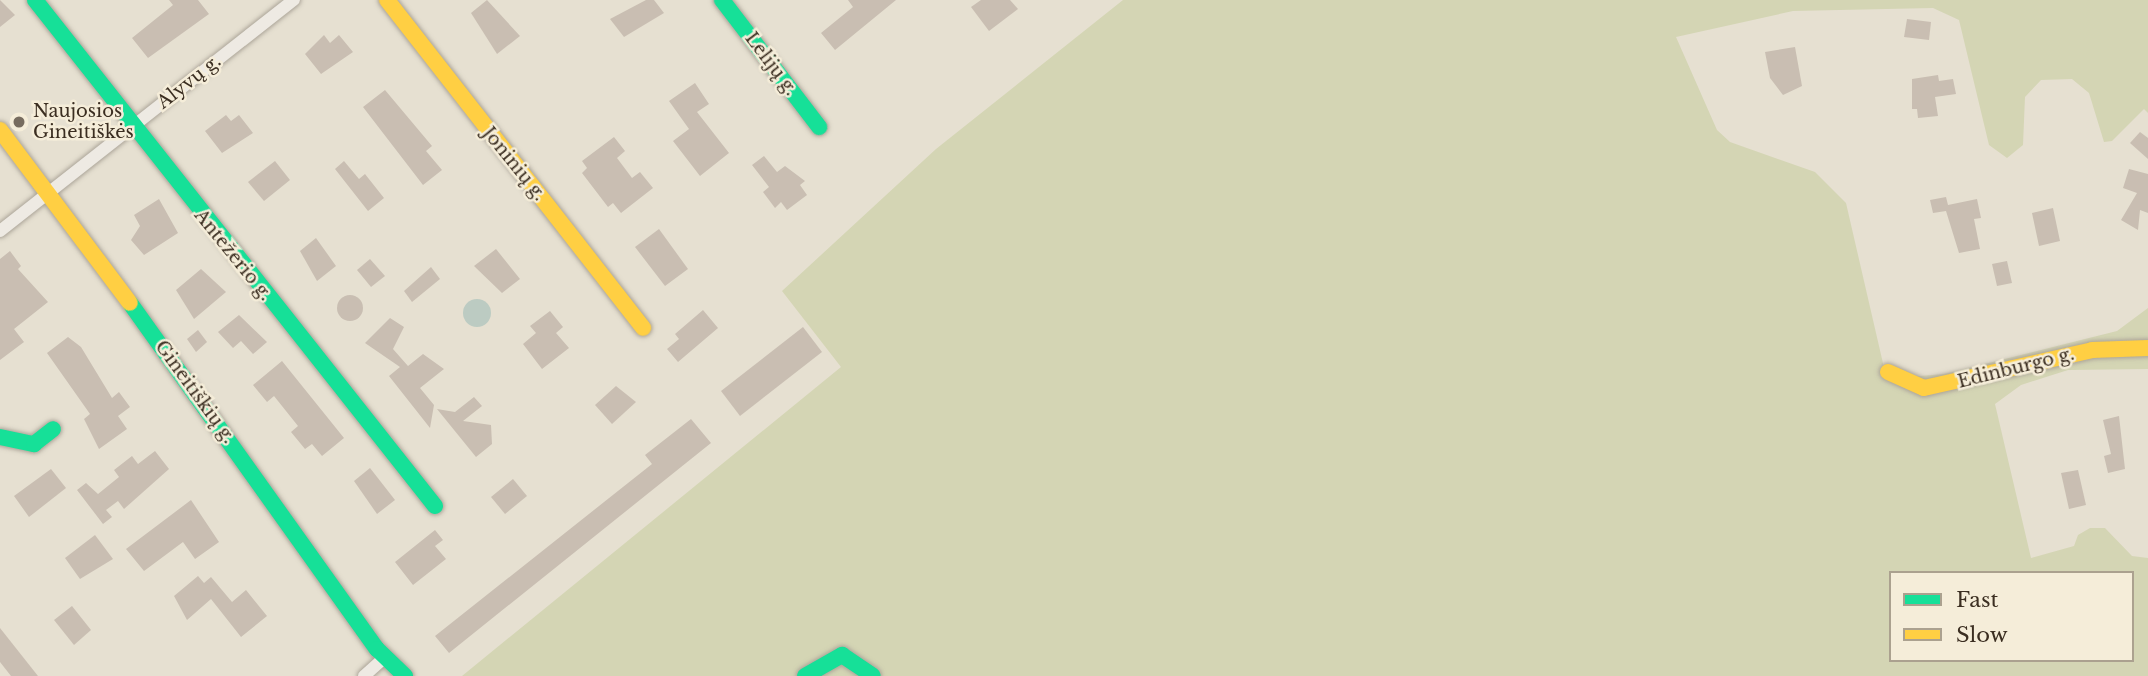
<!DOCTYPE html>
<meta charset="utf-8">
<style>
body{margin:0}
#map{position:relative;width:2148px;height:676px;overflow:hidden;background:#e6e0d1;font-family:"Libre Baskerville",serif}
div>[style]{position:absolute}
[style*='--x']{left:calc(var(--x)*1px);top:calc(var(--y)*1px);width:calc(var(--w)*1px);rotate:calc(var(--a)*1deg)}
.green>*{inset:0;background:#d4d5b4}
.water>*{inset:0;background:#bccbc2}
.round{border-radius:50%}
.building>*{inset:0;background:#c9beb2}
.roads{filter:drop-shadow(0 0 2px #aca599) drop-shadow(0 0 2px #aca599)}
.street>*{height:12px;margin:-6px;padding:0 6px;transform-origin:6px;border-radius:6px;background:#eeeae3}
.fast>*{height:16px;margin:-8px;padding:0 8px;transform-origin:8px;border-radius:8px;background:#16e098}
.slow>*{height:16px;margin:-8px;padding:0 8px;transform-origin:8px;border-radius:8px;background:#ffcf43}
.dots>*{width:19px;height:19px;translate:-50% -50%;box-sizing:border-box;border:4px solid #f5edd9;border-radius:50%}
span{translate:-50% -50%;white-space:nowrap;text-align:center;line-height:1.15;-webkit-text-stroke:5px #f5edd9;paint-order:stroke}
.street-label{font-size:18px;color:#3b2e21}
.poi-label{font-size:18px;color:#3b2e21}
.left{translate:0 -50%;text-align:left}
.legend{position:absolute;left:1889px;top:571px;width:245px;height:91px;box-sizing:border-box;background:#f5edd9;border:2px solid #aba18f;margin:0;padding:9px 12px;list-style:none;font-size:21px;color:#3b2e21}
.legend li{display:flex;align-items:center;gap:14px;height:35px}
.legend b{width:35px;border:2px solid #aba18f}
</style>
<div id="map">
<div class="green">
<div style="clip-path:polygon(evenodd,1123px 0,2148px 0,2148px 113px,2144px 109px,2112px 141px,2104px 142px,2089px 93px,2072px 79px,2041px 80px,2025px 97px,2023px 145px,2007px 158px,1989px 145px,1959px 20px,1933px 8px,1793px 11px,1676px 37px,1717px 130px,1730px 142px,1815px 172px,1846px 203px,1885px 372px,1908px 377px,1944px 374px,2117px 331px,2148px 308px,2148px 369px,2068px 370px,2021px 385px,1995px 404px,2031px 558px,2074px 546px,2078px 535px,2090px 528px,2105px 528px,2132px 556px,2148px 558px,2148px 676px,462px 676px,841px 367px,782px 291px,936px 149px,1123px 0,1891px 573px,2132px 573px,2132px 660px,1891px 660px,1891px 573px)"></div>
</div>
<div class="water">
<div class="round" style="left:463px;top:299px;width:28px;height:28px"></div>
</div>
<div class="building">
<div style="clip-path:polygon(0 0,15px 15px,0 27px)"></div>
<div style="clip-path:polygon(169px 0,198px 0,209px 14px,148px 58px,132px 38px,173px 5px)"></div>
<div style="clip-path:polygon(487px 0,520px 36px,497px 54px,471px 13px)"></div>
<div style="clip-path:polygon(646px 0,654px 0,664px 13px,624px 37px,610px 19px)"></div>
<div style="clip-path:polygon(848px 0,896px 0,835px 50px,821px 33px,853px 7px)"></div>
<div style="clip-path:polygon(981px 0,1010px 0,1018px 9px,989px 31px,971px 7px)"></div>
<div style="clip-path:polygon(1907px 19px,1931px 22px,1929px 40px,1904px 37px)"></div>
<div style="clip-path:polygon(324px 35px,330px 43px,339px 35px,353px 52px,321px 74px,305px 54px)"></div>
<div style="clip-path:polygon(1795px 47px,1802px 86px,1783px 95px,1770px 78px,1765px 52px)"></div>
<div style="clip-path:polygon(1938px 75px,1939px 81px,1953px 79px,1956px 94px,1935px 97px,1938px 116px,1918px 118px,1917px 109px,1912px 109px,1912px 79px)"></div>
<div style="clip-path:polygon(695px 83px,709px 104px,697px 112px,729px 153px,700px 176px,673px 141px,689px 129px,669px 101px)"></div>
<div style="clip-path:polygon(385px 90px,432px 146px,426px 151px,442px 170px,423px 185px,363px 107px)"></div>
<div style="clip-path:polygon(226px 115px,231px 121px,239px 115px,253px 133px,222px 153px,205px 131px)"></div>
<div style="clip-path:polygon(2140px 132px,2148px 138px,2148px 159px,2130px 143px)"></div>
<div style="clip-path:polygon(614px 137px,625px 151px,617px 158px,632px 178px,640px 172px,653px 188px,621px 213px,613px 203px,608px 207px,582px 173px,587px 168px,582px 161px)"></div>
<div style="clip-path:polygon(764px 156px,777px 172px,785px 166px,805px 181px,800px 185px,807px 195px,787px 210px,781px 202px,775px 208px,763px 192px,769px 187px,752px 165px)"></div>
<div style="clip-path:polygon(275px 161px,290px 180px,264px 201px,248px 182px)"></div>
<div style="clip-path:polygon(344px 161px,359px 179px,365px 174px,384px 198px,368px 211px,335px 169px)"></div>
<div style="clip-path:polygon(2129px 169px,2148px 174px,2148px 213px,2140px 210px,2138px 230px,2121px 220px,2137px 193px,2123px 188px)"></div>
<div style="clip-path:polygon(1946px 197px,1948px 205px,1977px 199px,1981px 218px,1974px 219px,1980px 249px,1959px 253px,1946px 211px,1933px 213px,1930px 200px)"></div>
<div style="clip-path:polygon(159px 199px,178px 233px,144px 255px,131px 240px,140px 226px,134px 215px)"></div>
<div style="clip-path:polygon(2053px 208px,2060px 241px,2039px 246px,2032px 213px)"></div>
<div style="clip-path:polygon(659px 229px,688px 269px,665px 286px,635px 247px)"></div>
<div style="clip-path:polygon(316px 238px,336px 266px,317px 281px,300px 251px)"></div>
<div style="clip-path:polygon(496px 249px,520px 279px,502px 293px,474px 266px)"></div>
<div style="clip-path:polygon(10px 251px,21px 266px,18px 269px,48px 302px,14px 329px,24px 342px,0 360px,0 259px)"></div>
<div style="clip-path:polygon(370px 259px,385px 276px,371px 287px,357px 270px)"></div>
<div style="clip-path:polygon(2007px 261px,2012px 283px,1997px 286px,1992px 264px)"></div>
<div style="clip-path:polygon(431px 267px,440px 279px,412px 302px,404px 291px)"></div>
<div style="clip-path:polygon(201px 269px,226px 292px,194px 319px,176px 290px)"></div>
<div class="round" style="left:337px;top:295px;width:26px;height:26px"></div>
<div style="clip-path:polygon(703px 310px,718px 328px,678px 362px,667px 349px,679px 339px,675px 334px)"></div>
<div style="clip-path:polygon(550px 311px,563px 327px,556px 333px,569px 348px,542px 369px,523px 344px,536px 333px,530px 326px)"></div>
<div style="clip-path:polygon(239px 315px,267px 342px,253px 354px,241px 341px,233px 348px,218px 332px)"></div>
<div style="clip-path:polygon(390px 318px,404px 327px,393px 349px,408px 366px,423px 354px,444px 369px,420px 388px,434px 405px,430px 428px,389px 376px,400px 367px,365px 343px)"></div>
<div style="clip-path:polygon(803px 327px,822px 352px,740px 416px,721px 391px)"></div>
<div style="clip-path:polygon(198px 330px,207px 342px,196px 352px,187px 339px)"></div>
<div style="clip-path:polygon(68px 337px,81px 347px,112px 398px,119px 392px,130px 407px,118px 416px,127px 429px,99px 449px,84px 419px,90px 414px,47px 353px)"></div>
<div style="clip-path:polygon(282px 361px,344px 438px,322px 456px,312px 444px,305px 449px,291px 432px,298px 426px,274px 396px,267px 402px,253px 385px)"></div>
<div style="clip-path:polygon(616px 386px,636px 402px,612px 424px,595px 405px)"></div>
<div style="clip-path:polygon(474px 397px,482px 406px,463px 421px,491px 425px,492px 444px,476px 457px,437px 409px,455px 412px)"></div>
<div style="clip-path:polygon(2119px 416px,2125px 469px,2108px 473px,2104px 456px,2111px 454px,2103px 420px)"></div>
<div style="clip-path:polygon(691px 419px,711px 443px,449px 653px,435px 636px,652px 464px,645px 455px)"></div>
<div style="clip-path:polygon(155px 451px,169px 469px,124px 509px,118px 501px,106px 510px,112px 517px,103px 524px,77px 490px,86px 483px,98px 494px,119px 477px,114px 470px,132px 456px,138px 464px)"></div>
<div style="clip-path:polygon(370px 468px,395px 500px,377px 514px,354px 481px)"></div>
<div style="clip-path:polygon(51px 469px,66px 488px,29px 517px,14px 496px)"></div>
<div style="clip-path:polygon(2078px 470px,2086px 505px,2069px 509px,2061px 473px)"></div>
<div style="clip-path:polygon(513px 479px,527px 496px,505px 514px,491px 497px)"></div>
<div style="clip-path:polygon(191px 500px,219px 542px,195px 559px,183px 542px,144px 571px,126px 549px)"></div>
<div style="clip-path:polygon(435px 530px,443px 540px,435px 546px,446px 559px,413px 585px,395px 562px)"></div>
<div style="clip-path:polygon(95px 535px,113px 559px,80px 579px,65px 558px)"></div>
<div style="clip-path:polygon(198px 576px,204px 583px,211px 577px,232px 602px,246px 590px,267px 616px,241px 637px,211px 599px,187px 620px,174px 596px)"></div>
<div style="clip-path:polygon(72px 606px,91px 630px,74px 645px,54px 620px)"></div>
<div style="clip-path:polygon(0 628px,38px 676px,11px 676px,0 662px)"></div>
</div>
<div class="roads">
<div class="street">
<div style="--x:0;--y:231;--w:374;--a:-38.2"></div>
<div style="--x:364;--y:676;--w:27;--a:-42"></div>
</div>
<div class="fast">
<div style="--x:35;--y:0;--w:645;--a:51.67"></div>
<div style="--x:722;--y:0;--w:160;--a:52.6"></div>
<div style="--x:130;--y:303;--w:425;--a:54.5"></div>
<div style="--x:377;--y:649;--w:39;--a:44"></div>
<div style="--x:0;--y:437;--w:35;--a:12"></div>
<div style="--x:34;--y:444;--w:24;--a:-38"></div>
<div style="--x:805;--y:676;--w:43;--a:-29.6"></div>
<div style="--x:842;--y:655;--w:37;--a:34"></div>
</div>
<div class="slow">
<div style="--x:387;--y:0;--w:416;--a:52"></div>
<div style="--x:0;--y:130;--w:216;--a:53.1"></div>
<div style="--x:1888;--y:372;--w:39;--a:24"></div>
<div style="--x:1924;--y:388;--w:172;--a:-12.7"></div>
<div style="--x:2092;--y:350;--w:56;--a:-2"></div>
</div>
</div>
<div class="dots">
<div style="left:19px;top:122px;background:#776c5f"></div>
</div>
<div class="street-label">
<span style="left:771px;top:64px;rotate:53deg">Lelijų g.</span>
<span style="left:189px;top:82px;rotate:-38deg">Alyvų g.</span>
<span style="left:514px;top:164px;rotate:51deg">Joninių g.</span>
<span style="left:233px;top:255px;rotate:51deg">Antežerio g.</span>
<span style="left:2016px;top:368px;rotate:-14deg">Edinburgo g.</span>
<span style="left:195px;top:392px;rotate:54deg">Gineitiškių g.</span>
</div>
<div class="poi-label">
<span class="left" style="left:33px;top:122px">Naujosios<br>Gineitiškės</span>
</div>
<ul class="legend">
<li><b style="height:9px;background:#16e098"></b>Fast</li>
<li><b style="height:9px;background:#ffcf43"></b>Slow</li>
</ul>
</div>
